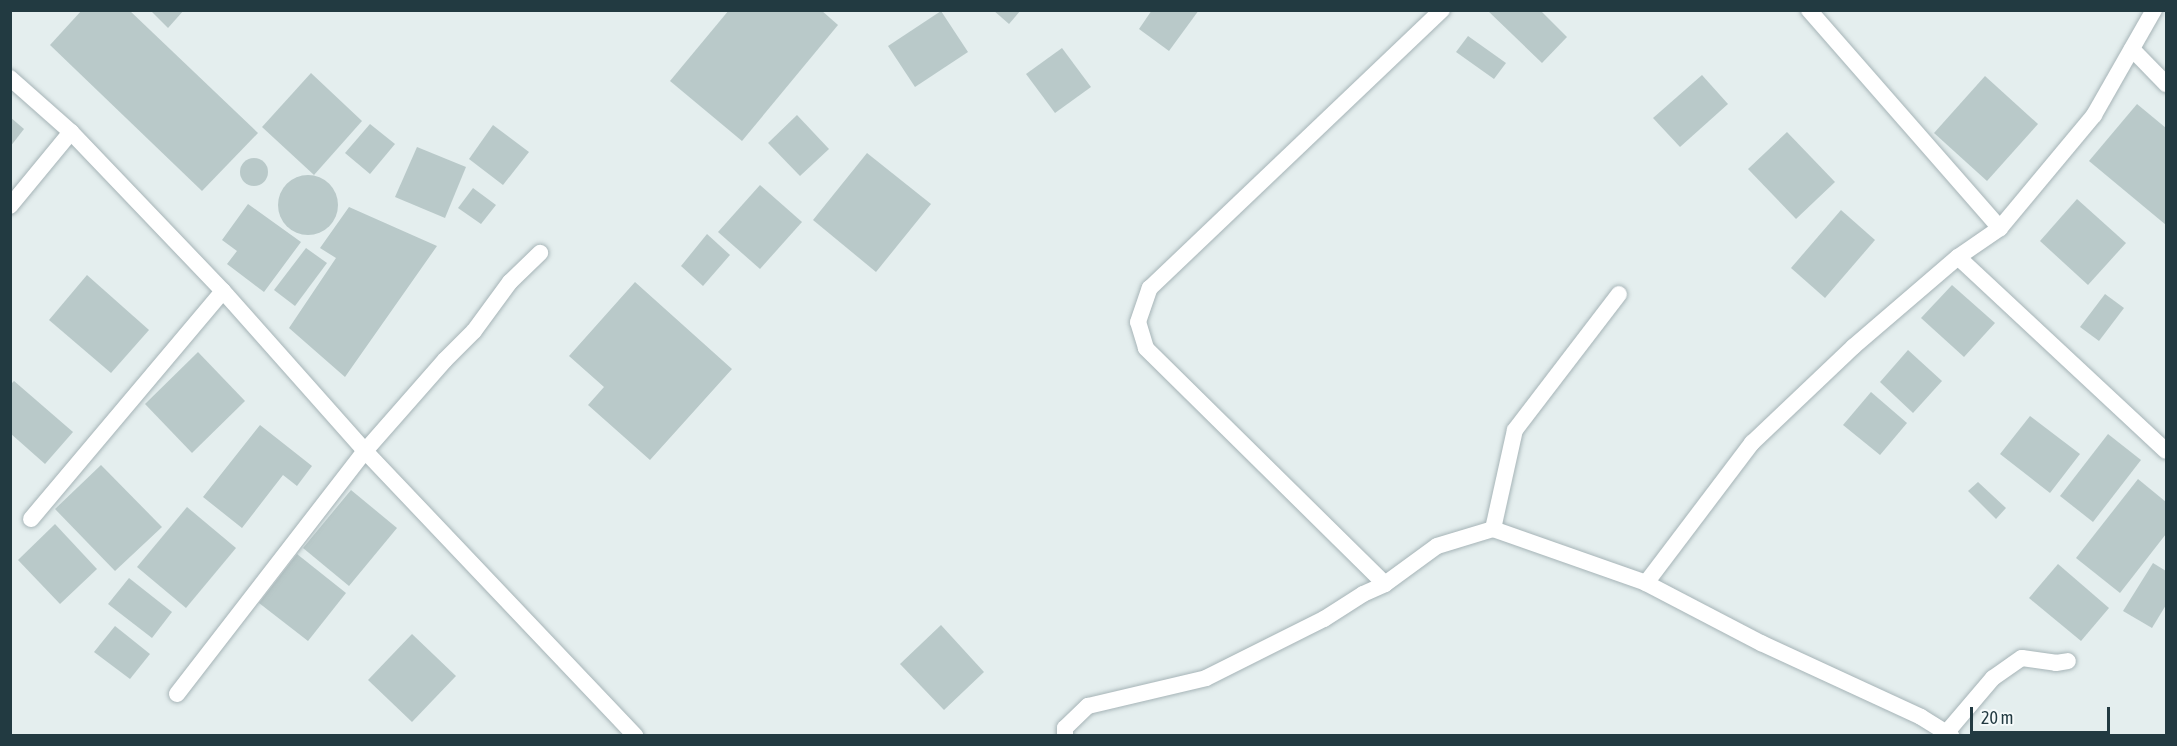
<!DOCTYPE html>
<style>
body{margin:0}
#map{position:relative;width:2177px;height:746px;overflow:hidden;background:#e4eeee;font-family:"Asap Condensed",sans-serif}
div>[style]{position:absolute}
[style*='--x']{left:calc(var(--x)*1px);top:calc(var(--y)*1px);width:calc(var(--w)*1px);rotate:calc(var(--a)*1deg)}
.building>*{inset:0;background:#b9c9c9}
.round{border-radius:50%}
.roads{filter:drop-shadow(0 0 2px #a6b4b7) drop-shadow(0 0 2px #a6b4b7)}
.service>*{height:16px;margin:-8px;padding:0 8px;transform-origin:8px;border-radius:8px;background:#fff}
.minor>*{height:16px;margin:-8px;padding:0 8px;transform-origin:8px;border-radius:8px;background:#fff}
span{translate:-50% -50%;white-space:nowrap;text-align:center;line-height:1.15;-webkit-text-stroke:4.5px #f5fafa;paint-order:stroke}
.frame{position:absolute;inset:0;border:12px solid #223a41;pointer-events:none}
.scale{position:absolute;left:1970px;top:707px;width:140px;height:27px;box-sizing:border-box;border:3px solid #223a41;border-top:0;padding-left:8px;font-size:18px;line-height:21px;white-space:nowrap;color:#223a41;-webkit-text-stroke:4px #f5fafa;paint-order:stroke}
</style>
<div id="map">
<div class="building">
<div style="clip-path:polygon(82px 10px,129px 10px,258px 133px,202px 191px,50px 45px)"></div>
<div style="clip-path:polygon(150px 10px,184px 10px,168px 28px)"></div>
<div style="clip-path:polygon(729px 10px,821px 10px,838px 25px,742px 141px,670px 81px)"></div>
<div style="clip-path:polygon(993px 10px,1021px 10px,1009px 24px)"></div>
<div style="clip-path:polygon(1152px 10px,1199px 10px,1169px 51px,1139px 29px)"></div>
<div style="clip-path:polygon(1487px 10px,1540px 10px,1567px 37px,1542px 63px)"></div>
<div style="clip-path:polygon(941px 11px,968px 52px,915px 87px,888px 46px)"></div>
<div style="clip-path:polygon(1468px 36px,1506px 63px,1494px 79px,1456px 52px)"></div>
<div style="clip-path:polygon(1062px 48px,1091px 87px,1055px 113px,1026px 74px)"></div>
<div style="clip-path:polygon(311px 73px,362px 121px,314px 175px,262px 127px)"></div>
<div style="clip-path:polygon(1702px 75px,1728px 104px,1680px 147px,1653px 118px)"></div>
<div style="clip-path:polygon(1985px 76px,2038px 124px,1987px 181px,1934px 133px)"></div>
<div style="clip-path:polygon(2137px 104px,2166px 128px,2166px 225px,2089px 161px)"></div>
<div style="clip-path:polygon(797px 115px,829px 149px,800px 176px,768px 143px)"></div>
<div style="clip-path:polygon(10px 117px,24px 129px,10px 147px)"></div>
<div style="clip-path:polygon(370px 124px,395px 144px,370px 174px,345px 153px)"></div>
<div style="clip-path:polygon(493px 125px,529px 152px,503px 185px,469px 159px)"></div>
<div style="clip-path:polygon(1787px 132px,1835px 182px,1796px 219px,1748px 169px)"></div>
<div style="clip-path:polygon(417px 147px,466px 167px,445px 218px,395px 197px)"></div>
<div style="clip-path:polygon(867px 153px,931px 204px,876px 272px,813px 220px)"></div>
<div class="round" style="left:240px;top:158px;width:28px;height:28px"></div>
<div class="round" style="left:278px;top:175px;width:60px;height:60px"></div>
<div style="clip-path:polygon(760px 185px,802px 222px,760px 269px,718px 232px)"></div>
<div style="clip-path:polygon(473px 188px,496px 205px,481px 224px,458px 208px)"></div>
<div style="clip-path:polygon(2077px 199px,2126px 243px,2088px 285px,2040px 241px)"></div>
<div style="clip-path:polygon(248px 204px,301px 242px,264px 292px,227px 264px,237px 251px,222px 240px)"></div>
<div style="clip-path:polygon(349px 207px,437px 246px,345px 377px,289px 328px,336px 258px,320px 248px)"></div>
<div style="clip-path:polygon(1841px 210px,1875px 240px,1825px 298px,1791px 268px)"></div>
<div style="clip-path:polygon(707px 234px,730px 255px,703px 286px,681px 266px)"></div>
<div style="clip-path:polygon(306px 248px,327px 263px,295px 306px,274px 290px)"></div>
<div style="clip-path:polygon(87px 275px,149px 330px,111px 373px,49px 320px)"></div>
<div style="clip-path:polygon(635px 282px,732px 369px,650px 460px,588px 405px,604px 387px,569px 356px)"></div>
<div style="clip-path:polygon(1952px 285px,1995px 323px,1964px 357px,1921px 318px)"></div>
<div style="clip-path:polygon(2105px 294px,2124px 308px,2099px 341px,2080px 327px)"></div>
<div style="clip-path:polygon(1908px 350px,1942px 381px,1913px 413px,1880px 382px)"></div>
<div style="clip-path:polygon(198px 352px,245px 401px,192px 453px,145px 404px)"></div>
<div style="clip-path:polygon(14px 381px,73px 432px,45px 464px,10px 433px,10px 385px)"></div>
<div style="clip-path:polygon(1871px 392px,1907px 423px,1880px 455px,1843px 425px)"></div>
<div style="clip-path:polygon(2030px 416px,2080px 454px,2050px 493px,2000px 454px)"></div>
<div style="clip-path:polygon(260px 425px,312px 466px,297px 486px,283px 475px,242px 528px,203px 497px)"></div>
<div style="clip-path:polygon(2108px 434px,2141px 460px,2093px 522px,2060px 496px)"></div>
<div style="clip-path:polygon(101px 465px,162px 527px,115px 571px,55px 509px)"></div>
<div style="clip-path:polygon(2138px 479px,2166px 502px,2166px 534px,2120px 593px,2076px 558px)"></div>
<div style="clip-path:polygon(1978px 482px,2006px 508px,1996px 519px,1968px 491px)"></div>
<div style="clip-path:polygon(351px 490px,397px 528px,349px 586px,303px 548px)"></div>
<div style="clip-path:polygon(187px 507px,236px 548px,186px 608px,137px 567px)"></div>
<div style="clip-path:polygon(55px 524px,97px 569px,60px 604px,18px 560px)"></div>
<div style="clip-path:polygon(297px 554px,346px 593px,308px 641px,259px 603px)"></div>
<div style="clip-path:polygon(2153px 563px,2166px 571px,2166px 605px,2152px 628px,2123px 611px)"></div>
<div style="clip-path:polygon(2058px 564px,2109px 608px,2081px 641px,2029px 598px)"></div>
<div style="clip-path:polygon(129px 578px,172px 612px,152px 638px,108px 604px)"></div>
<div style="clip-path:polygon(941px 625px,984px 672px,944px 710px,900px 664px)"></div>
<div style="clip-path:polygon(115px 626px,150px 654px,130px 679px,94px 652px)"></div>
<div style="clip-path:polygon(412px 634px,456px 676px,412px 722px,368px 680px)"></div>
</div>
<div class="roads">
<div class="service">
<div style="--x:365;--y:451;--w:121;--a:-48.7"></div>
<div style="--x:445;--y:360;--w:41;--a:-45"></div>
<div style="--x:474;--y:331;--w:61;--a:-53.7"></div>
<div style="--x:510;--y:282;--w:42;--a:-44"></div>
</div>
<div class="minor">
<div style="--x:1809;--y:10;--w:290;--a:48.8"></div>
<div style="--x:2132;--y:49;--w:49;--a:45.8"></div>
<div style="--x:10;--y:78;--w:81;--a:41.5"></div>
<div style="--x:71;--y:132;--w:220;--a:46.3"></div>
<div style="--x:223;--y:291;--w:214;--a:48.4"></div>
<div style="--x:365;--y:451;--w:393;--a:46.5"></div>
<div style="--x:10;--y:206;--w:96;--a:-50.5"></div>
<div style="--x:1958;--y:257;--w:284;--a:43"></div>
<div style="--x:31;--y:519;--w:298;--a:-49.9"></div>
<div style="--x:1493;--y:529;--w:101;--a:-77.5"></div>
<div style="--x:1515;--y:430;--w:171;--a:-52.6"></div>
<div style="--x:1646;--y:583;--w:176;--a:-52.9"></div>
<div style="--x:1752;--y:443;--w:139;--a:-43.5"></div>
<div style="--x:1853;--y:347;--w:138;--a:-40.6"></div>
<div style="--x:1958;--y:257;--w:51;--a:-34.6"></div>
<div style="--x:2000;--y:228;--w:147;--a:-50.2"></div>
<div style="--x:2094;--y:115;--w:121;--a:-60.3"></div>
<div style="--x:1385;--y:584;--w:336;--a:-135.4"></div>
<div style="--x:1146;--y:348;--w:27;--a:-107"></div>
<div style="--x:1138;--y:322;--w:36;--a:-71"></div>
<div style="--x:1150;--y:288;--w:403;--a:-43.6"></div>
<div style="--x:177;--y:694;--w:307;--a:-52.3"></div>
<div style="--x:1947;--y:732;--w:71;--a:-49.6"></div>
<div style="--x:1993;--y:678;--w:35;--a:-35"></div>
<div style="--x:2022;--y:658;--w:34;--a:8"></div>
<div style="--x:2056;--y:663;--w:12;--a:-9"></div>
<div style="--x:1065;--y:736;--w:8;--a:-90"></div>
<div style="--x:1065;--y:728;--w:32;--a:-44"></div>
<div style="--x:1088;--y:706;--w:121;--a:-13.3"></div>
<div style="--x:1206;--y:678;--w:132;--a:-26.6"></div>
<div style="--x:1324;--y:619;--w:46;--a:-32.7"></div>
<div style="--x:1363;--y:594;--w:24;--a:-24"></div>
<div style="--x:1385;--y:584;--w:64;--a:-36.2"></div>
<div style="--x:1437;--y:546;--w:59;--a:-16.9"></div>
<div style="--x:1493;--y:529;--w:162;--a:19.4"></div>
<div style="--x:1646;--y:583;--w:130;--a:27.6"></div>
<div style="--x:1761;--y:643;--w:176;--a:24.8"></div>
<div style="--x:1921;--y:717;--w:36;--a:32"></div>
</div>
</div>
<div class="frame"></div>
<div class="scale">20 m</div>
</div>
